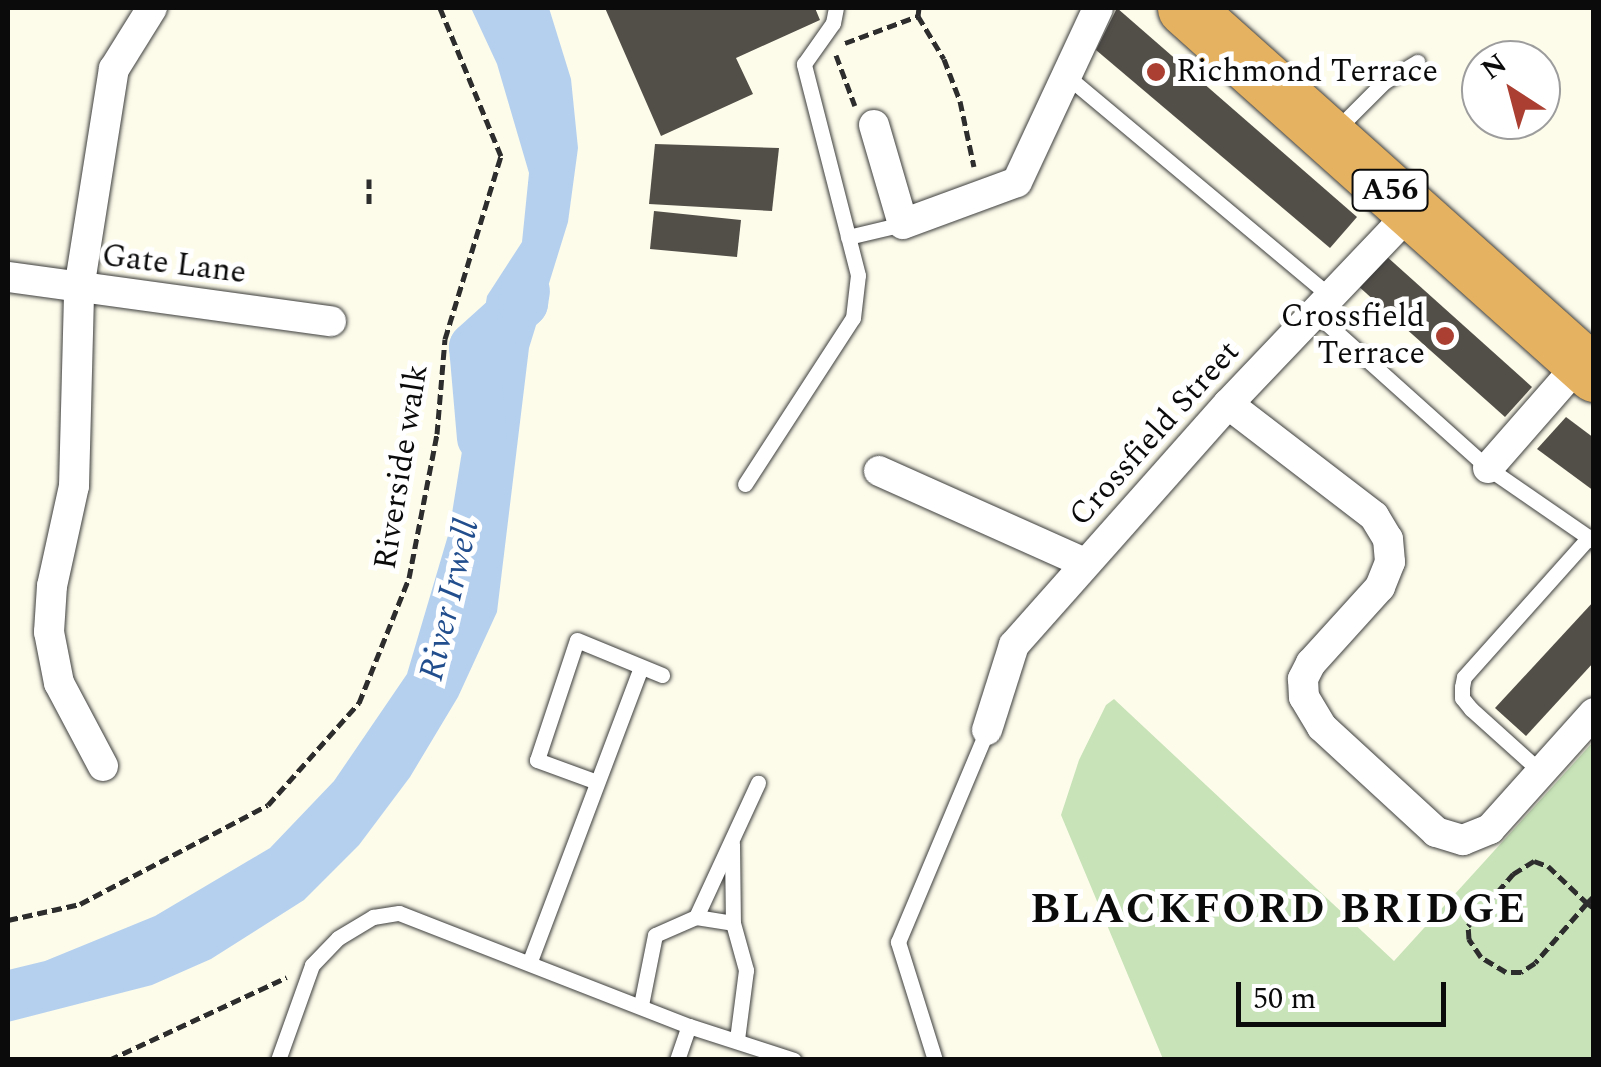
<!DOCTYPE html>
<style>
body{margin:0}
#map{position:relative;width:1601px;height:1067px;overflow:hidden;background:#fdfceb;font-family:Spectral,serif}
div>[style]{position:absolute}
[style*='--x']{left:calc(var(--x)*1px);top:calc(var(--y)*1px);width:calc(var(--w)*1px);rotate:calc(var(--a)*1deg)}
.green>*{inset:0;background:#c8e3b8}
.water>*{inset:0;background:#b5d0ef}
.river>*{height:50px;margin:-25px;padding:0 25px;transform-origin:25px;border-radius:25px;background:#b5d0ef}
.building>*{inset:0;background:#524e48}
.path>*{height:5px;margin-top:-2.5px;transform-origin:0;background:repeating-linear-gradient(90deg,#2d2d2d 0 10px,transparent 0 15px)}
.roads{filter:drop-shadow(0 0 2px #3e3e3e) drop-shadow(0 0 2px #3e3e3e)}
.lane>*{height:15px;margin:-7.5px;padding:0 7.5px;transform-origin:7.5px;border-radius:7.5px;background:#fff}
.street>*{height:30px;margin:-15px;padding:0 15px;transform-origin:15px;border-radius:15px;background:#fff}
.highway>*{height:55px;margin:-27.5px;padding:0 27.5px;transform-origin:27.5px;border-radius:27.5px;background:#e5b261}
.dots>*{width:28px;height:28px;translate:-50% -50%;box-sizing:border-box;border:5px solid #fff;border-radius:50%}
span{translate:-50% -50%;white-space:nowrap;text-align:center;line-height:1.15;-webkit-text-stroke:10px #fff;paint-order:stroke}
.shield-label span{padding:2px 8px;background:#fff;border:2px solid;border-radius:8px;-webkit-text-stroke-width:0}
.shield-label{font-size:30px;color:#0b0b0b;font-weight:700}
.poi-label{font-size:32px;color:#0b0b0b}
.left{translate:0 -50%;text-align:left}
.right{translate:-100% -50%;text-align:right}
.street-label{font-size:32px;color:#0b0b0b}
.water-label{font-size:35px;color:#224e8e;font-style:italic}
.district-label{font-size:42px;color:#0b0b0b;font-weight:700;letter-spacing:2.5px}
.frame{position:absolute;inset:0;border:10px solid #0b0b0b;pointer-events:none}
.north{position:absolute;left:1461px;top:40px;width:100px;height:100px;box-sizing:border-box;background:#fff;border:2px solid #9d9d9d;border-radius:50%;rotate:324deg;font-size:28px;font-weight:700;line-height:40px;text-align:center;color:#0b0b0b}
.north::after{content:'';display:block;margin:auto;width:35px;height:45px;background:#ab4032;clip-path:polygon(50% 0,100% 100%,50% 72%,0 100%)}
.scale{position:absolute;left:1236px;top:982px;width:210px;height:45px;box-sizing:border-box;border:5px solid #0b0b0b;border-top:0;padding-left:12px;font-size:30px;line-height:35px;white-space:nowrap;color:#0b0b0b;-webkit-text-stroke:8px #fff;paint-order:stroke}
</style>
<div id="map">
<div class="green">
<div style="clip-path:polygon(1114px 699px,1394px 961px,1593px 742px,1593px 1059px,1163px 1059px,1061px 815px,1079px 760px,1106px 705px)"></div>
</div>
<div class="water">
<div style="clip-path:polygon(471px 8px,549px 8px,571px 79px,578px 148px,568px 222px,529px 348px,497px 612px,458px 697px,410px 777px,359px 845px,304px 900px,211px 959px,152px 985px,8px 1022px,8px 970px,45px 961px,155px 916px,270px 848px,334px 781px,407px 674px,449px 532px,487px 296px,522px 242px,529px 173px,497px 64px)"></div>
</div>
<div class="river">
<div style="--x:482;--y:438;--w:91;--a:-95"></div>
<div style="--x:474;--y:347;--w:66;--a:-41.9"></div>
<div style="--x:523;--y:303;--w:12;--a:-81"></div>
</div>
<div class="building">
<div style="clip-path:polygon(605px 8px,815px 8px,820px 20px,736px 58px,753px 94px,661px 136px)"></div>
<div style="clip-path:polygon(1117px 8px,1357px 217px,1330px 248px,1096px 50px)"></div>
<div style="clip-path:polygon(655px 144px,779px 148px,772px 211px,649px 204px)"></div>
<div style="clip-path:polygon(654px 211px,741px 220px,737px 257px,650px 249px)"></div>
<div style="clip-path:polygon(1385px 255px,1532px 387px,1505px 417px,1357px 285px)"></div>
<div style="clip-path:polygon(1566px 417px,1594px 438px,1594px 491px,1537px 449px)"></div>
<div style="clip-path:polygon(1594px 601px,1594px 662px,1526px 736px,1495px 708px)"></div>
</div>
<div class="path">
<div style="--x:918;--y:16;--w:50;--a:58.8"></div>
<div style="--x:944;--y:59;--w:45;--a:69.1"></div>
<div style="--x:960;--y:101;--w:67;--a:78"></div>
<div style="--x:845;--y:43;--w:78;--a:-20.3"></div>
<div style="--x:918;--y:16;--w:8;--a:-83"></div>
<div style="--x:836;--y:55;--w:54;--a:69.6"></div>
<div style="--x:369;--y:204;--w:25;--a:-90"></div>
<div style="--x:1534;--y:861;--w:15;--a:20"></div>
<div style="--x:1548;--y:866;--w:54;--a:43.5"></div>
<div style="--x:1587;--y:903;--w:79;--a:130.9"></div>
<div style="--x:1535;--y:963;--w:17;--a:147"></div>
<div style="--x:1521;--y:972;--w:15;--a:180"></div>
<div style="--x:1506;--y:972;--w:29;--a:-149"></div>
<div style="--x:1481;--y:957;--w:22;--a:-124"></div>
<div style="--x:1469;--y:939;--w:13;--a:-94"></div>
<div style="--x:1468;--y:926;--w:69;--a:-49.1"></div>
<div style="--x:1513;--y:874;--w:25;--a:-32"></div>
<div style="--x:1594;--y:896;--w:10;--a:135"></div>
<div style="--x:1587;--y:903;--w:9;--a:36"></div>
<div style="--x:8;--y:920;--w:74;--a:-12.5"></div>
<div style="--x:80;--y:904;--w:212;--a:-27.8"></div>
<div style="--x:268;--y:805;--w:137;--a:-48.3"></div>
<div style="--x:359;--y:703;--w:135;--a:-68.2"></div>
<div style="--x:409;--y:578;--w:147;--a:-79"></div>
<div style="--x:437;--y:434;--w:95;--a:-85.2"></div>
<div style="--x:445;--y:339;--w:191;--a:-73"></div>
<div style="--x:501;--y:156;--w:160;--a:-112.4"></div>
<div style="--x:109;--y:1060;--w:196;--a:-25"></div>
</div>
<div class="roads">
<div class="lane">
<div style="--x:1068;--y:77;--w:341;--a:39.9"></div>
<div style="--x:1336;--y:130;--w:68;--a:-45"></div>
<div style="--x:1384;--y:82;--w:39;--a:-31"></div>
<div style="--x:848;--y:237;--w:57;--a:-13.3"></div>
<div style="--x:1314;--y:312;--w:234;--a:41.9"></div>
<div style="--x:1488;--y:468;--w:129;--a:34.6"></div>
<div style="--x:745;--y:484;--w:198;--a:-57"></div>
<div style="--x:853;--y:318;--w:43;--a:-83.4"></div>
<div style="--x:858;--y:275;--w:218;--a:-104.4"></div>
<div style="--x:804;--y:64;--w:50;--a:-54.7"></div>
<div style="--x:833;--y:23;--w:15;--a:-79"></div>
<div style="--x:1541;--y:772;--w:94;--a:-138"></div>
<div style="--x:1471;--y:709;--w:14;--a:-129"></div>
<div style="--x:1462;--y:698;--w:11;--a:-90"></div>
<div style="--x:1462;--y:687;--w:10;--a:-79"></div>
<div style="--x:1464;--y:677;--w:188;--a:-48.2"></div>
<div style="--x:597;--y:782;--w:64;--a:-159.9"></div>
<div style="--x:537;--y:760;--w:126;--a:-71.6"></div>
<div style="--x:577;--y:640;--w:92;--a:22.4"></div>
<div style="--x:732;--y:844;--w:79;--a:89.3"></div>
<div style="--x:696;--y:917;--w:148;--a:-65.2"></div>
<div style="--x:530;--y:961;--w:314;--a:-69.3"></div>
<div style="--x:641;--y:1005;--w:71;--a:-78.7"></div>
<div style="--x:655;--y:935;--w:45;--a:-23.7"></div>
<div style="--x:696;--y:917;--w:37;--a:9"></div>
<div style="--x:733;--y:923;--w:49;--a:74.5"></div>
<div style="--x:746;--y:970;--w:70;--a:97.4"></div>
<div style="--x:278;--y:1060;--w:101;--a:-70.3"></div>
<div style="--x:312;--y:965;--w:37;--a:-46"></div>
<div style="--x:338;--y:938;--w:41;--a:-31"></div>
<div style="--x:373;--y:917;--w:26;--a:-9"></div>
<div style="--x:399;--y:913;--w:311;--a:21.3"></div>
<div style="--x:689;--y:1026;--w:110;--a:17.9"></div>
<div style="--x:677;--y:1060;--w:36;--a:-71"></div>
<div style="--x:935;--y:1060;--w:124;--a:-107.4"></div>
<div style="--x:898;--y:942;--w:230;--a:-67.2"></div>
</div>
<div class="street">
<div style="--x:874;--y:125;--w:103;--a:73.7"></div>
<div style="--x:903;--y:224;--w:121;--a:-20.2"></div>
<div style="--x:1017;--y:182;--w:192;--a:-65"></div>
<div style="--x:8;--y:277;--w:326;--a:7.8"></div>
<div style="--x:1228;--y:404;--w:184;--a:37.5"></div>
<div style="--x:1374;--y:516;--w:27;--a:59"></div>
<div style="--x:1388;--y:539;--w:23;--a:85"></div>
<div style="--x:1390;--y:562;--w:27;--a:112"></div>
<div style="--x:1380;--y:587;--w:103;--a:132.2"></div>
<div style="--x:1311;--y:663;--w:18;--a:117"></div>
<div style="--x:1303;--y:679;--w:18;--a:87"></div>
<div style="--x:1304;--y:697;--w:35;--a:59"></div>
<div style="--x:1322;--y:727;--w:155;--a:42.6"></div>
<div style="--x:1436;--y:832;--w:28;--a:17"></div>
<div style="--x:1463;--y:840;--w:29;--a:-22"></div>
<div style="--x:1490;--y:829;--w:156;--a:-48.1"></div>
<div style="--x:1488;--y:468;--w:140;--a:-48.8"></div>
<div style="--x:879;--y:471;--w:226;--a:24.1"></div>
<div style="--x:987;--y:730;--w:89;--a:-72.4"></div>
<div style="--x:1014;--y:645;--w:322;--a:-48.4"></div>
<div style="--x:1228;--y:404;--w:268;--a:-46.4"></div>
<div style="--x:103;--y:766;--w:94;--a:-117.9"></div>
<div style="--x:59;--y:683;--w:52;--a:-101.1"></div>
<div style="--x:49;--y:632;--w:46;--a:-86.3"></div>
<div style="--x:52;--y:586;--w:102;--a:-77.6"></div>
<div style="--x:74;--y:486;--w:197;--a:-88.5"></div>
<div style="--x:79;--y:289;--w:223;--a:-81"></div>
<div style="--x:114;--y:69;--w:72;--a:-58.1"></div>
</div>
<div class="highway">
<div style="--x:1185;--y:8;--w:549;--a:41.82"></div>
</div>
</div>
<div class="dots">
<div style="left:1156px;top:72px;background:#ab4032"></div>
<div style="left:1445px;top:336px;background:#ab4032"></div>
</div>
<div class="shield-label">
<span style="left:1390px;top:190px">A56</span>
</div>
<div class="poi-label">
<span class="left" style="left:1176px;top:72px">Richmond Terrace</span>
<span class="right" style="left:1425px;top:336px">Crossfield<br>Terrace</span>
</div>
<div class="street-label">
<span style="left:174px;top:265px;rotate:7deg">Gate Lane</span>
<span style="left:1155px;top:434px;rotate:-48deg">Crossfield Street</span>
<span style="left:402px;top:467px;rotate:-81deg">Riverside walk</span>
</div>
<div class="water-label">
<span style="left:450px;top:600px;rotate:-77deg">River Irwell</span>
</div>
<div class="district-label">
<span style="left:1279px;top:910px">BLACKFORD BRIDGE</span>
</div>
<div class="frame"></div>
<div class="north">N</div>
<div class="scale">50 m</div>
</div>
